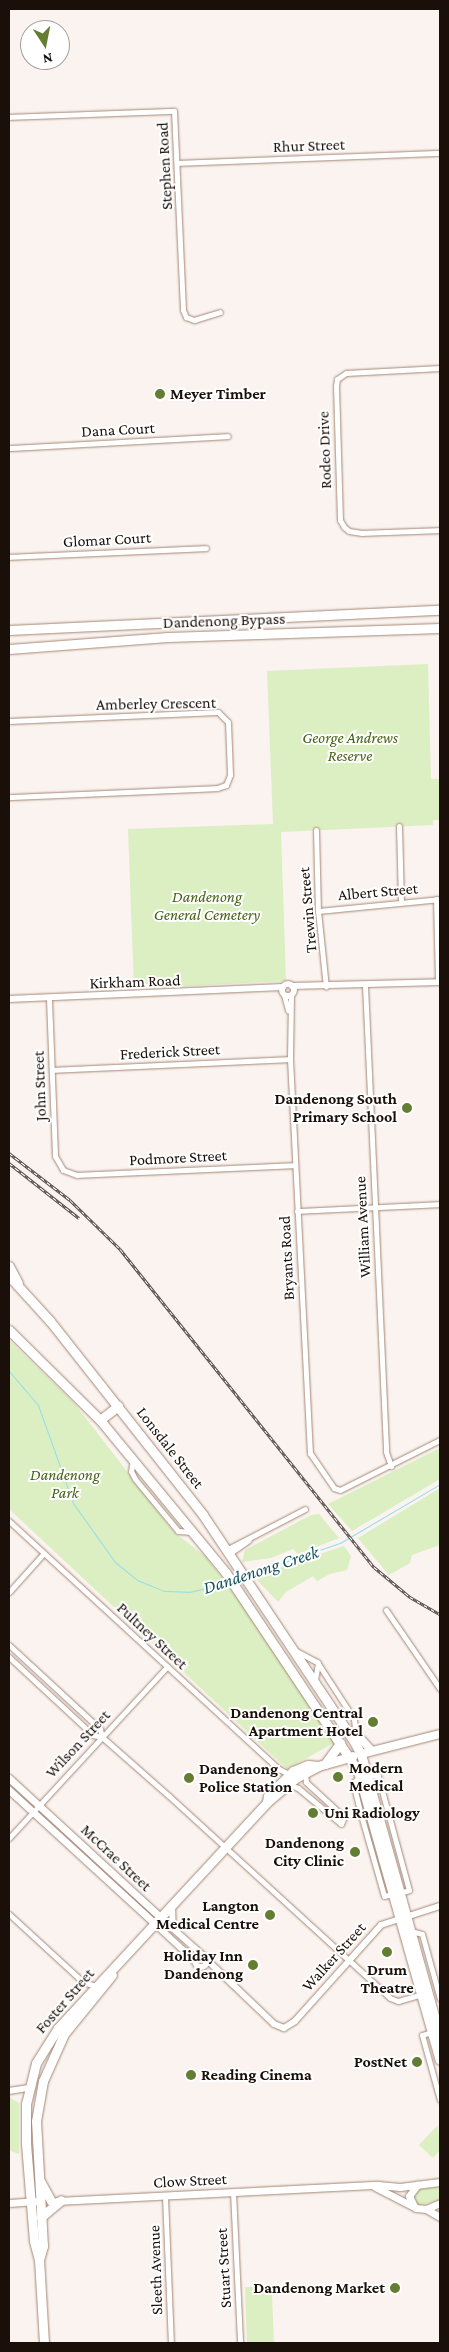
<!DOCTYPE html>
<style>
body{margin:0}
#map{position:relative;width:449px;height:2352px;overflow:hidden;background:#faf3ef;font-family:"Crimson Pro",serif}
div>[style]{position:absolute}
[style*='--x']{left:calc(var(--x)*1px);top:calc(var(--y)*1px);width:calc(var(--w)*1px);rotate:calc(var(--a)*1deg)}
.green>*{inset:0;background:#dbefc2}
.stream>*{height:1px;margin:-0.5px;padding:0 0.5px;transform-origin:0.5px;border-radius:0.5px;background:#92ddec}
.roads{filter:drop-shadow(0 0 1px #a58675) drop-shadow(0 0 1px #a58675)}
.minor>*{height:5px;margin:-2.5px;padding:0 2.5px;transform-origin:2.5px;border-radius:2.5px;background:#fff}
.tertiary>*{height:6px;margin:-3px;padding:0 3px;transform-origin:3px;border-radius:3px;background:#fff}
.tertiary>.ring{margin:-3px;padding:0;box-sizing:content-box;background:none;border:6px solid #fff;border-radius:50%}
.secondary>*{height:7px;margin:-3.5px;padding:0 3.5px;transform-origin:3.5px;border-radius:3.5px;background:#fff}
.primary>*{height:8px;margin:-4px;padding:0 4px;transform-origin:4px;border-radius:4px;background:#fff}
.trunk>*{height:9px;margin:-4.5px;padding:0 4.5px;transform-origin:4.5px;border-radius:4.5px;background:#fff}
.rail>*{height:3px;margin-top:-1.5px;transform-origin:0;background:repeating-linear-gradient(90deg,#fff 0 4px,#544b45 0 8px);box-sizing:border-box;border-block:1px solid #544b45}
.dots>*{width:14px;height:14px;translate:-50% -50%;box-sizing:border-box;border:2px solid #fff;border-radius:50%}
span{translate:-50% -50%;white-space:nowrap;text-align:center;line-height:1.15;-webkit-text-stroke:4px #fff;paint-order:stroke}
.street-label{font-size:16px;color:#1a0f09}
.poi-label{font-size:16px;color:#1a0f09;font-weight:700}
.left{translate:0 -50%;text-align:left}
.right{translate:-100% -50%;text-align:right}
.park-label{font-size:16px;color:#466114;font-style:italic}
.water-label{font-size:18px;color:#12525d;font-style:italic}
.frame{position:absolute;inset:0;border:10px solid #1a0f09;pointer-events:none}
.north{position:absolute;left:20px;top:20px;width:50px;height:50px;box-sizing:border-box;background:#fff;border:1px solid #a39f9d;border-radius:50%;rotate:169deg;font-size:14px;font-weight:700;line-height:20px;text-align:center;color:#1a0f09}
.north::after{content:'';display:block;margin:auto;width:18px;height:22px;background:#637e32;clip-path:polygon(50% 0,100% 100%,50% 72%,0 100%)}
</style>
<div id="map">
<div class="green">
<div style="clip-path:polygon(428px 664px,431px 779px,440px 779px,440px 820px,433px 820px,433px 825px,281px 832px,286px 981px,134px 989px,128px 829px,273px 824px,267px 671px)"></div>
<div style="clip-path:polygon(9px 1340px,74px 1403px,174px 1532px,206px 1557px,248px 1612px,334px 1743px,287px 1769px,9px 1509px)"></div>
<div style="clip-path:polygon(440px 1448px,440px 1479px,352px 1531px,328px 1504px)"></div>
<div style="clip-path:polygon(440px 1488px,440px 1545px,412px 1555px,410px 1563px,389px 1575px,358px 1538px)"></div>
<div style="clip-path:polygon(319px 1514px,339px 1538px,298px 1554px,293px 1549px,271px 1558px,242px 1562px,245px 1550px,311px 1515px)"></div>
<div style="clip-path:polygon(344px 1546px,351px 1556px,347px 1570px,330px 1574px,317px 1581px,313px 1576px,286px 1592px,278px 1602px,257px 1580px,286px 1565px)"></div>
<div style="clip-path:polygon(9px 2097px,19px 2103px,19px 2154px,9px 2150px)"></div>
<div style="clip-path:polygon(438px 2125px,440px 2150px,433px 2158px,419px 2145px)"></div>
<div style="clip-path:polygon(440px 2187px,440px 2200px,417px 2206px,411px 2199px,415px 2189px)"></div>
<div style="clip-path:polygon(276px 2286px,272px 2295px,274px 2343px,247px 2343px,245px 2287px)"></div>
</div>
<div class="stream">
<div style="--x:9;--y:1371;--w:45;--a:49.5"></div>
<div style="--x:38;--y:1405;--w:104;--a:70.3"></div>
<div style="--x:73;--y:1503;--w:72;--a:54.6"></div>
<div style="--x:115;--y:1562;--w:28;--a:39"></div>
<div style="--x:137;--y:1580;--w:29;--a:22"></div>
<div style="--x:164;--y:1591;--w:25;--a:2"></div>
<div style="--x:189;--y:1592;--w:39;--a:-13"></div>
<div style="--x:247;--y:1575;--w:98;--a:-19"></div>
<div style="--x:340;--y:1543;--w:116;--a:-30.5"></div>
</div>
<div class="roads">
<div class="minor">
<div style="--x:9;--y:117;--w:165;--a:-2.1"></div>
<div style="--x:174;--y:111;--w:199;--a:87.4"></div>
<div style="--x:183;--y:310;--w:8;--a:67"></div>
<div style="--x:186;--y:317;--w:9;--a:21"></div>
<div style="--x:194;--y:320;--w:27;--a:-17"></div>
<div style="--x:178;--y:163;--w:262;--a:-2.2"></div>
<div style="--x:440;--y:368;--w:94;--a:177"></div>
<div style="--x:346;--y:373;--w:11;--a:146"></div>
<div style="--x:337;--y:379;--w:7;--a:98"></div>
<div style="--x:336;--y:386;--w:134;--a:88.3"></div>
<div style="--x:340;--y:520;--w:8;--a:60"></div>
<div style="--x:344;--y:527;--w:6;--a:39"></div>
<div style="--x:349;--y:531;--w:13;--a:9"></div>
<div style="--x:362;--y:533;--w:78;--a:-2.2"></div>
<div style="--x:9;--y:448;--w:219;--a:-3.1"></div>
<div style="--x:9;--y:557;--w:197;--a:-2.6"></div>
<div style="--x:9;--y:721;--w:209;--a:-2.5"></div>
<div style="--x:218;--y:712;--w:14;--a:45"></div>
<div style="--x:228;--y:722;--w:53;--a:87.8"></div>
<div style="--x:230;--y:775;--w:11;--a:112"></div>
<div style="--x:226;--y:785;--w:9;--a:162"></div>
<div style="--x:217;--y:788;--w:208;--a:177.5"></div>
<div style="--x:399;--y:826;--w:75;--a:88.5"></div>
<div style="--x:316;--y:830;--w:81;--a:88.6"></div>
<div style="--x:318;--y:911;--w:76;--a:84"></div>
<div style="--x:436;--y:899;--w:83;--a:88.6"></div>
<div style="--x:318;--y:911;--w:123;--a:-5.6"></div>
<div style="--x:365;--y:985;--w:467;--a:87.4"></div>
<div style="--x:386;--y:1452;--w:15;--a:70"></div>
<div style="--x:284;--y:995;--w:16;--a:75"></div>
<div style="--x:291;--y:995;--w:64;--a:90.9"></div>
<div style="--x:290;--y:1059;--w:395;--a:87.1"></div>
<div style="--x:310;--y:1453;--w:42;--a:55.6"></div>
<div style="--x:334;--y:1488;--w:6;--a:18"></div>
<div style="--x:340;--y:1490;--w:112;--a:-26.6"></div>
<div style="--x:49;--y:999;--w:157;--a:87.8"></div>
<div style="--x:55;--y:1156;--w:16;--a:60"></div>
<div style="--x:63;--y:1170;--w:15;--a:20"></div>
<div style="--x:77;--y:1175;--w:218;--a:-2.6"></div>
<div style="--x:52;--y:1070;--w:238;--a:-2.6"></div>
<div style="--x:297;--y:1211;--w:143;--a:-2.8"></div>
<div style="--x:133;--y:1459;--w:12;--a:99"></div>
<div style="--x:131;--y:1471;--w:9;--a:63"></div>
<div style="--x:135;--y:1479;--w:67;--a:50.4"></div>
<div style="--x:178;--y:1531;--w:14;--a:4"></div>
<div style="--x:9;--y:1521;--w:367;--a:42.6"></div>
<div style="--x:279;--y:1769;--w:11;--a:27"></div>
<div style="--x:226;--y:1550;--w:89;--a:-27.4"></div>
<div style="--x:229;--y:1554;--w:24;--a:-35"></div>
<div style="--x:9;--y:1592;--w:52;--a:-48.1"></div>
<div style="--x:386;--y:1610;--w:96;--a:55.6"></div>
<div style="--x:9;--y:1645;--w:124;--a:42.7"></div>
<div style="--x:100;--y:1729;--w:8;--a:76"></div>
<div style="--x:296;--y:1651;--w:24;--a:28"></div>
<div style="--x:317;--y:1662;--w:68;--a:57"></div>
<div style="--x:354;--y:1719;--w:9;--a:84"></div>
<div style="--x:355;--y:1728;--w:8;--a:135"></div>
<div style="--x:9;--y:1657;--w:115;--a:42.9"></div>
<div style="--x:93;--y:1735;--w:9;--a:13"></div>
<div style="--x:102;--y:1737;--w:89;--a:41.4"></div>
<div style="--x:169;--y:1796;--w:299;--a:42.4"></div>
<div style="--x:390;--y:1998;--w:9;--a:21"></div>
<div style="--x:398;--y:2001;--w:26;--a:-16"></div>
<div style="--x:315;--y:1680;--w:17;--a:-80"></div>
<div style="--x:367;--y:1775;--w:11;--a:5"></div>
<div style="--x:378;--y:1776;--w:118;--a:74.8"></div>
<div style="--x:409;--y:1890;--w:9;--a:162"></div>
<div style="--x:360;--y:1776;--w:10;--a:135"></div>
<div style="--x:353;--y:1783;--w:33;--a:76"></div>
<div style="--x:361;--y:1815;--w:84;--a:74.1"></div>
<div style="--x:384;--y:1896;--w:9;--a:-13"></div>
<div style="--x:288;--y:1784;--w:11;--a:22"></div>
<div style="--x:298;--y:1788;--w:56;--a:39.9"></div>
<div style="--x:341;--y:1824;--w:8;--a:-67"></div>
<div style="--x:344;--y:1817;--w:52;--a:-137.4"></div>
<div style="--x:306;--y:1782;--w:8;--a:-97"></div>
<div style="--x:9;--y:1838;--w:233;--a:-47.3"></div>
<div style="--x:9;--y:1914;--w:100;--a:42.6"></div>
<div style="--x:83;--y:1982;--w:14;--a:17"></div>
<div style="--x:411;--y:1931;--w:11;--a:15"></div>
<div style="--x:422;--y:1934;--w:67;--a:74.5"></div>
<div style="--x:432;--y:2032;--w:10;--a:163"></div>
<div style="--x:422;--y:2035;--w:67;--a:74.5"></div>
<div style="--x:233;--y:2192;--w:151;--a:87.3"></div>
<div style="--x:165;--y:2196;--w:147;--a:87.7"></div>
</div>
<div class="tertiary">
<div class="ring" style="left:282px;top:984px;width:6px;height:6px"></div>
<div style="--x:292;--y:986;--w:148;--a:-1.5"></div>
<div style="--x:9;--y:999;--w:274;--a:-2.5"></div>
<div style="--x:172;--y:1905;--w:24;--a:88"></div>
<div style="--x:161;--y:1918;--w:59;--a:41.6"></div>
<div style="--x:155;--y:1924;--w:54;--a:42.8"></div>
<div class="ring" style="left:195px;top:1955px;width:6px;height:6px"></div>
<div style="--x:206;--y:1959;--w:94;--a:43.7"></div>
<div style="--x:274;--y:2024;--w:11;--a:22"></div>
<div style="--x:284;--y:2028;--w:13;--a:-32"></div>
<div style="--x:295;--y:2021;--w:129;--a:-48.1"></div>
<div style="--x:381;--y:1925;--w:62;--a:-17.9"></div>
<div style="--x:9;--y:2091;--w:20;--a:-9"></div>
</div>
<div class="secondary">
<div style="--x:9;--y:1778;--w:207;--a:42.6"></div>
<div style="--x:9;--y:1790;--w:198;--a:42.5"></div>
<div style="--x:375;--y:2187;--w:46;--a:27.1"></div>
<div style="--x:416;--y:2208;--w:10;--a:6"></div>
<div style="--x:426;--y:2209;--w:15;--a:-23"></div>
<div style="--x:57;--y:2201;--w:321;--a:-2.9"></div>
<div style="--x:378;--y:2185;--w:22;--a:5"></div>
<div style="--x:400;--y:2187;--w:40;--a:-7.1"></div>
<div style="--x:9;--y:2203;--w:27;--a:-4"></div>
<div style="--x:414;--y:2206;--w:11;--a:-117"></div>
<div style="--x:409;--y:2196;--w:14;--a:-54"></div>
<div style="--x:426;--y:2209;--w:16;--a:30"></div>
</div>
<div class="primary">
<div style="--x:350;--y:1735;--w:9;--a:13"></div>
<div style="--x:359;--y:1737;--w:19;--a:47"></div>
<div style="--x:361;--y:1754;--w:81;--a:-14.2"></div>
</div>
<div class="trunk">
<div style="--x:9;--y:630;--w:431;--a:-2.7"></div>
<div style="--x:9;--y:649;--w:159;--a:-4.3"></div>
<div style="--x:168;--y:637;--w:272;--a:-1.9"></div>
<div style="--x:9;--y:1266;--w:19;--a:62"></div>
<div style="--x:9;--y:1276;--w:61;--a:47.7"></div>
<div style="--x:50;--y:1321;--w:247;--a:51.7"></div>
<div style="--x:203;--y:1515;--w:268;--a:56.3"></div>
<div style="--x:352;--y:1738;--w:18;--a:61"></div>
<div style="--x:361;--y:1754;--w:293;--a:74.4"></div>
<div style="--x:9;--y:1330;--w:128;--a:44.7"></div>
<div style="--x:100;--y:1420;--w:198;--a:50.5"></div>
<div style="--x:226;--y:1573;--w:238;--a:56.3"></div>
<div style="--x:358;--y:1771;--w:300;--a:74.2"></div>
<div style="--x:100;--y:1420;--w:23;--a:-38"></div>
<div style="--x:325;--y:1764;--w:26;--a:-54"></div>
<div style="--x:267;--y:1802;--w:6;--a:-81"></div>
<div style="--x:268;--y:1796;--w:35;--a:-45"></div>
<div style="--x:293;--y:1771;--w:16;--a:-22"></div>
<div style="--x:308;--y:1765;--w:10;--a:6"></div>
<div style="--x:40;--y:2181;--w:23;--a:61"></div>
<div style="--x:41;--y:2217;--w:26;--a:-40"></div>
<div style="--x:39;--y:2260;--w:15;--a:-74"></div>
<div style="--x:43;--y:2246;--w:125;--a:-93.2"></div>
<div style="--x:36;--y:2121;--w:41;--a:-80.1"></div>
<div style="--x:43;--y:2081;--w:51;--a:-65.9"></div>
<div style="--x:64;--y:2034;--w:76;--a:-50.9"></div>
<div style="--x:44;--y:2343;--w:83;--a:-93.4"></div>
<div style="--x:39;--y:2260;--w:20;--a:-105"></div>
<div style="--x:34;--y:2241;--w:98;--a:-94.7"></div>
<div style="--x:26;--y:2143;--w:39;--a:-90"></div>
<div style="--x:26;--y:2104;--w:42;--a:-76.3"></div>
<div style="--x:36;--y:2063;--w:41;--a:-57.8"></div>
<div style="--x:58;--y:2028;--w:308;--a:-47.2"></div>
<div style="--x:267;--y:1802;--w:35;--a:-40"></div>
<div style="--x:294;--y:1779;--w:27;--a:-28"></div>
<div style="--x:318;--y:1766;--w:36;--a:-16"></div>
</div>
</div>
<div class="rail">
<div style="--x:9;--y:1153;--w:77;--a:37.6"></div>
<div style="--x:70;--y:1200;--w:70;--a:44.4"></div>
<div style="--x:120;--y:1249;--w:407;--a:51.4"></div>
<div style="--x:374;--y:1567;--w:47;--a:39.8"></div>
<div style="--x:410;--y:1597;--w:34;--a:30"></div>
<div style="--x:9;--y:1163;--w:89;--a:38.2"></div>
</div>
<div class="dots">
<div style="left:160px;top:394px;background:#637e32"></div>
<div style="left:407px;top:1108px;background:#637e32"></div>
<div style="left:373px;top:1722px;background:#637e32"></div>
<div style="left:338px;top:1777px;background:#637e32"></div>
<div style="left:189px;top:1778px;background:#637e32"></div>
<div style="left:313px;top:1813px;background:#637e32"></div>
<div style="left:355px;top:1852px;background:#637e32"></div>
<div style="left:270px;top:1915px;background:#637e32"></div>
<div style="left:387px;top:1952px;background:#637e32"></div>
<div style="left:253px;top:1965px;background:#637e32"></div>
<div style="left:417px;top:2062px;background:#637e32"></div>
<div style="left:191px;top:2075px;background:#637e32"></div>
<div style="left:395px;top:2288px;background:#637e32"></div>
</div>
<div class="street-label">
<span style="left:309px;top:146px;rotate:-2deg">Rhur Street</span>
<span style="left:165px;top:166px;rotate:-93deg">Stephen Road</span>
<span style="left:118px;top:430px;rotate:-3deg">Dana Court</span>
<span style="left:325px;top:450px;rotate:-92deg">Rodeo Drive</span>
<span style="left:107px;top:540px;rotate:-3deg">Glomar Court</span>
<span style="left:224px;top:621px;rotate:-2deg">Dandenong Bypass</span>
<span style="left:156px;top:704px;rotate:-1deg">Amberley Crescent</span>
<span style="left:378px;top:892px;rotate:-5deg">Albert Street</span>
<span style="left:308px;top:910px;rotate:-95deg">Trewin Street</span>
<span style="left:135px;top:982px;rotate:-2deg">Kirkham Road</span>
<span style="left:170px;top:1052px;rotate:-3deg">Frederick Street</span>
<span style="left:40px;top:1086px;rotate:-92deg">John Street</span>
<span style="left:178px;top:1158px;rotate:-3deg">Podmore Street</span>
<span style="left:363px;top:1227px;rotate:-93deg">William Avenue</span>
<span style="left:287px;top:1258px;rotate:-93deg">Bryants Road</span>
<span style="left:170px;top:1448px;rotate:52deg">Lonsdale Street</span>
<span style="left:152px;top:1636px;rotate:43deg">Pultney Street</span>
<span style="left:78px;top:1744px;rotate:-47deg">Wilson Street</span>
<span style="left:116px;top:1858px;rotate:43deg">McCrae Street</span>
<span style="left:334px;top:1957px;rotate:-48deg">Walker Street</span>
<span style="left:65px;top:2001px;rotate:-49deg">Foster Street</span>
<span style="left:190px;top:2181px;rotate:-3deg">Clow Street</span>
<span style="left:224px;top:2268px;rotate:-93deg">Stuart Street</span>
<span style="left:156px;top:2270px;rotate:-92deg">Sleeth Avenue</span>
</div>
<div class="poi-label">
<span class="left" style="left:170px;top:394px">Meyer Timber</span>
<span class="right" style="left:397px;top:1108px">Dandenong South<br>Primary School</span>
<span class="right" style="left:363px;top:1722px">Dandenong Central<br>Apartment Hotel</span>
<span class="left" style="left:349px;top:1777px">Modern<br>Medical</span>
<span class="left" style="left:199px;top:1778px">Dandenong<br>Police Station</span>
<span class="left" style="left:324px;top:1813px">Uni Radiology</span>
<span class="right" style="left:344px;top:1852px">Dandenong<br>City Clinic</span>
<span class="right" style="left:259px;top:1915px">Langton<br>Medical Centre</span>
<span class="right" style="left:243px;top:1965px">Holiday Inn<br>Dandenong</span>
<span style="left:387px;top:1979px">Drum<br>Theatre</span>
<span class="right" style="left:407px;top:2062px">PostNet</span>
<span class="left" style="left:201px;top:2075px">Reading Cinema</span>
<span class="right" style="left:385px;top:2288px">Dandenong Market</span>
</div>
<div class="park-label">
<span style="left:350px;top:747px">George Andrews<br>Reserve</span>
<span style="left:207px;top:906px">Dandenong<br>General Cemetery</span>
<span style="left:65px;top:1484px">Dandenong<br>Park</span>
</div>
<div class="water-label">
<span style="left:261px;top:1570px;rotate:-18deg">Dandenong Creek</span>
</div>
<div class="frame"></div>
<div class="north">N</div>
</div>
